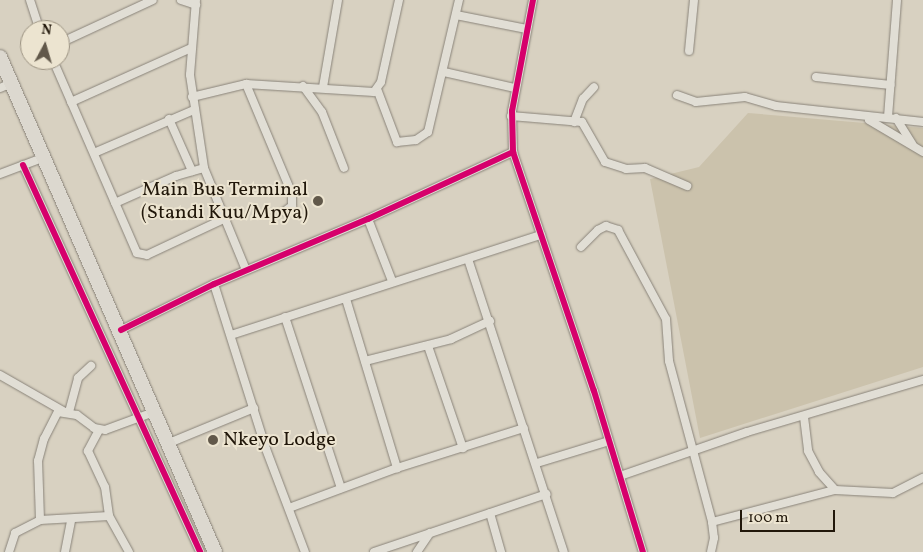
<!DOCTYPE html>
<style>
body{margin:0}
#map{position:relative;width:923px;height:552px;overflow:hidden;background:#d8d1c1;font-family:Vollkorn,serif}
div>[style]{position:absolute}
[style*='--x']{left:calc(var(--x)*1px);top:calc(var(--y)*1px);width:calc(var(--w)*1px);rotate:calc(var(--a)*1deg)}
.green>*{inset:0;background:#cbc2ac}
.roads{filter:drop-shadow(0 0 1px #898379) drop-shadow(0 0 1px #898379)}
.street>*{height:8px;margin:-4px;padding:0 4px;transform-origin:4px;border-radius:4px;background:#e1ded5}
.highway>*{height:14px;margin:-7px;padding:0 7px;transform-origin:7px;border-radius:7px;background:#dcd8cf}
.cycleway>*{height:6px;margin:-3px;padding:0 3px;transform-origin:3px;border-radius:3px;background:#d6006c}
.dots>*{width:14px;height:14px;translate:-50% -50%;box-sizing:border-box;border:2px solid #ece4d0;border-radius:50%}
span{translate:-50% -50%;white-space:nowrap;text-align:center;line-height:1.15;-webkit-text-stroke:4px #ece4d0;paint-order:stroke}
.poi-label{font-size:20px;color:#21170a}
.right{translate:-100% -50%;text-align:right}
.left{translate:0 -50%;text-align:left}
.north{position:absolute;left:20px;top:20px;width:50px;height:50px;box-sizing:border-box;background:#ece4d0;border:1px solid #9b9281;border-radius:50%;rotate:6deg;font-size:14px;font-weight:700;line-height:20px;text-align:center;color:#21170a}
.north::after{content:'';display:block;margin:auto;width:18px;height:22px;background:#61584a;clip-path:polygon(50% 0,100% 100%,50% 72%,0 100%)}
.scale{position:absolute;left:740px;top:510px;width:95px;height:22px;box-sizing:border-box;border:2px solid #21170a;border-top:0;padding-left:6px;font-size:15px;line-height:18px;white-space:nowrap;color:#21170a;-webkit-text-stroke:4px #ece4d0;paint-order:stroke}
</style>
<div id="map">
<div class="green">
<div style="clip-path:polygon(748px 113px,923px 128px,923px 367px,700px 438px,650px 179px,699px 167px)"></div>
</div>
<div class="roads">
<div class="street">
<div style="--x:30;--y:0;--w:32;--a:72"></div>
<div style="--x:181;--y:0;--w:16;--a:18"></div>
<div style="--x:196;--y:0;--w:75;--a:94.6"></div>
<div style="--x:190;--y:75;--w:94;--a:81.4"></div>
<div style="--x:204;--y:168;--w:110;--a:67.6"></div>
<div style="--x:533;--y:0;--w:113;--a:100.7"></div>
<div style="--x:512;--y:111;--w:41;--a:88.6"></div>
<div style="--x:513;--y:152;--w:252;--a:71.3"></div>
<div style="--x:594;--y:391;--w:168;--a:73.1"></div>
<div style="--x:456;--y:15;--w:72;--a:11.2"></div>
<div style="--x:60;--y:43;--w:102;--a:-24.8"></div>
<div style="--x:689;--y:51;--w:51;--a:-84.4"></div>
<div style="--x:53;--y:60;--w:210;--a:66.5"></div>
<div style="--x:137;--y:253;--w:10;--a:11"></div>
<div style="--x:147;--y:255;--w:85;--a:-25.1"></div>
<div style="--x:444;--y:72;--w:73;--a:12.7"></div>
<div style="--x:816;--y:77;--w:75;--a:6.1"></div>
<div style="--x:246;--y:84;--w:119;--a:67.3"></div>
<div style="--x:292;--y:194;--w:12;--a:90"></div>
<div style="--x:292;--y:206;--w:9;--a:144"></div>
<div style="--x:303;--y:86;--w:32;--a:54"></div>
<div style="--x:322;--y:112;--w:60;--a:68.6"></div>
<div style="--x:323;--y:87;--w:88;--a:-80.2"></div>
<div style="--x:0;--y:88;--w:13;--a:-23"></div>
<div style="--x:377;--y:89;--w:57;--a:69.3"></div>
<div style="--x:397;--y:142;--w:19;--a:-6"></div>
<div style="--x:416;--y:140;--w:14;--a:-34"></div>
<div style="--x:428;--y:132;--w:136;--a:-76.8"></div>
<div style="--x:677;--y:95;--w:20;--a:20"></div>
<div style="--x:696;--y:102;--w:49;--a:-5.8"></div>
<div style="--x:745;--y:97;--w:32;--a:16"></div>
<div style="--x:776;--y:106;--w:148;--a:6.2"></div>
<div style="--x:192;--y:97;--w:56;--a:-13.5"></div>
<div style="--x:246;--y:84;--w:128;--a:3.6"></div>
<div style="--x:374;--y:92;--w:12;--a:-55"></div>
<div style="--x:381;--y:82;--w:84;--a:-77.6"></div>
<div style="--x:71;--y:102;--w:132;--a:-24.2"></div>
<div style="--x:511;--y:116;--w:71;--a:4.8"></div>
<div style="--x:582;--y:122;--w:46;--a:60.1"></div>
<div style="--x:605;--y:162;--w:22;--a:18"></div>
<div style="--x:626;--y:169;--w:19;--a:-3"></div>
<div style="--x:645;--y:168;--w:46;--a:23.2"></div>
<div style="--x:888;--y:117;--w:117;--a:-85.6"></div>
<div style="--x:896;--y:118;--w:31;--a:58"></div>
<div style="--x:169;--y:119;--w:57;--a:66.1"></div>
<div style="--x:869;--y:120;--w:63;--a:30.7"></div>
<div style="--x:574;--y:122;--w:25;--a:-69"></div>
<div style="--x:583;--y:99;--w:16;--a:-47"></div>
<div style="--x:94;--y:153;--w:109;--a:-23.3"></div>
<div style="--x:23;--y:165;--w:426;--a:65.4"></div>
<div style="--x:0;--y:174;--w:48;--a:-20.7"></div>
<div style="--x:115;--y:203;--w:67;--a:-23.9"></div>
<div style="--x:176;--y:176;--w:29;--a:-16"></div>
<div style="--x:368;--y:219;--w:66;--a:68.8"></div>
<div style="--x:581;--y:247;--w:24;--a:-45"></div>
<div style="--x:598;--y:230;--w:9;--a:-27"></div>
<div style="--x:606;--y:226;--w:13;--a:18"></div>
<div style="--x:618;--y:230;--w:101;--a:61.7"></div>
<div style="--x:666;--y:319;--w:42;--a:85.9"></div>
<div style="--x:669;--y:361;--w:167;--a:75"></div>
<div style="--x:712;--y:522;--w:16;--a:83"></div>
<div style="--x:714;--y:538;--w:14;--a:102"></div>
<div style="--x:468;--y:259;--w:308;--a:71.9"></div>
<div style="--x:214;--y:284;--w:173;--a:72.5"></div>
<div style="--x:266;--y:449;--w:110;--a:69.3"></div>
<div style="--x:346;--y:299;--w:177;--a:73.2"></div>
<div style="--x:285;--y:317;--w:180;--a:71.9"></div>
<div style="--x:121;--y:330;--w:104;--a:-26.3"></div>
<div style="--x:214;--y:284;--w:167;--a:-22.9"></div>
<div style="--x:368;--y:219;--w:160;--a:-24.8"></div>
<div style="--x:231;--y:335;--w:326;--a:-17.9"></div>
<div style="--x:428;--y:346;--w:108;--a:71.1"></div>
<div style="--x:365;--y:361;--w:89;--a:-14.3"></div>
<div style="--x:451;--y:339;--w:43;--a:-24.8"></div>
<div style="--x:0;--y:375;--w:73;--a:29.7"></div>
<div style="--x:69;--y:412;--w:35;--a:-75"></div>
<div style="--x:78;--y:378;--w:18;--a:-43"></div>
<div style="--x:804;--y:417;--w:34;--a:83"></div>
<div style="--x:808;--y:451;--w:24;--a:62"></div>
<div style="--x:819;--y:472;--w:24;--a:48"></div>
<div style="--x:99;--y:430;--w:24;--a:118"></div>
<div style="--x:88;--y:451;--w:40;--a:65"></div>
<div style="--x:105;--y:487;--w:29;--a:82"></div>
<div style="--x:109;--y:516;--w:41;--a:60.9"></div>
<div style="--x:169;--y:443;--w:92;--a:-22.4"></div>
<div style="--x:537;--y:463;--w:75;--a:-17"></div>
<div style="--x:620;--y:476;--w:134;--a:-19.1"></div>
<div style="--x:747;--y:432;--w:184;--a:-16.5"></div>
<div style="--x:289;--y:508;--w:115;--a:-20.3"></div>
<div style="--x:397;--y:468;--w:133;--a:-17.5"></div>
<div style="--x:490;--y:513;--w:41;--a:74.2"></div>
<div style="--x:40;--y:520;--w:69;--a:-3.3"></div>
<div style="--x:712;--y:522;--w:127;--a:-14.6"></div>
<div style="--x:835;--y:490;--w:58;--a:3"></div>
<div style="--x:893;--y:493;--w:34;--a:-27"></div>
<div style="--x:9;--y:552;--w:20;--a:-72"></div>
<div style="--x:15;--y:533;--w:28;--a:-27"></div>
<div style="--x:40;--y:520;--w:59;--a:-91.9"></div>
<div style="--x:38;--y:461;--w:23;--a:-75"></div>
<div style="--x:44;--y:439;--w:30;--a:-63"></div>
<div style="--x:58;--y:412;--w:19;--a:9"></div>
<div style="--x:77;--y:415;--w:21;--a:37"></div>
<div style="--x:94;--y:428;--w:11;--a:10"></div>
<div style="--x:105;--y:430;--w:55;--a:-20.1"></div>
<div style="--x:65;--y:552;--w:32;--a:-79"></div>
<div style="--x:374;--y:552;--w:182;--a:-18.6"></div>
<div style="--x:417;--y:552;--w:23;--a:-56"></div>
</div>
<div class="highway">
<div style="--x:0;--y:57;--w:540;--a:66.52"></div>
</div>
</div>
<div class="cycleway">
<div style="--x:533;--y:0;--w:113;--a:100.7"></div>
<div style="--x:512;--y:111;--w:41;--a:88.6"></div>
<div style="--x:513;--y:152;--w:252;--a:71.3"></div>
<div style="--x:594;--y:391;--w:168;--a:73.1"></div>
<div style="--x:23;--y:165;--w:426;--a:65.4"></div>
<div style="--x:121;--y:330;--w:104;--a:-26.3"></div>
<div style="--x:214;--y:284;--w:167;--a:-22.9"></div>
<div style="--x:368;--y:219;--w:160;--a:-24.8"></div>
</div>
<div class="dots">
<div style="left:318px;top:201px;background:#61584a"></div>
<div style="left:213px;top:440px;background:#61584a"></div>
</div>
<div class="poi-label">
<span class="right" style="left:308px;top:202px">Main Bus Terminal<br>(Standi Kuu/Mpya)</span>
<span class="left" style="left:223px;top:440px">Nkeyo Lodge</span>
</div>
<div class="north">N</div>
<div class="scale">100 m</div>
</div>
